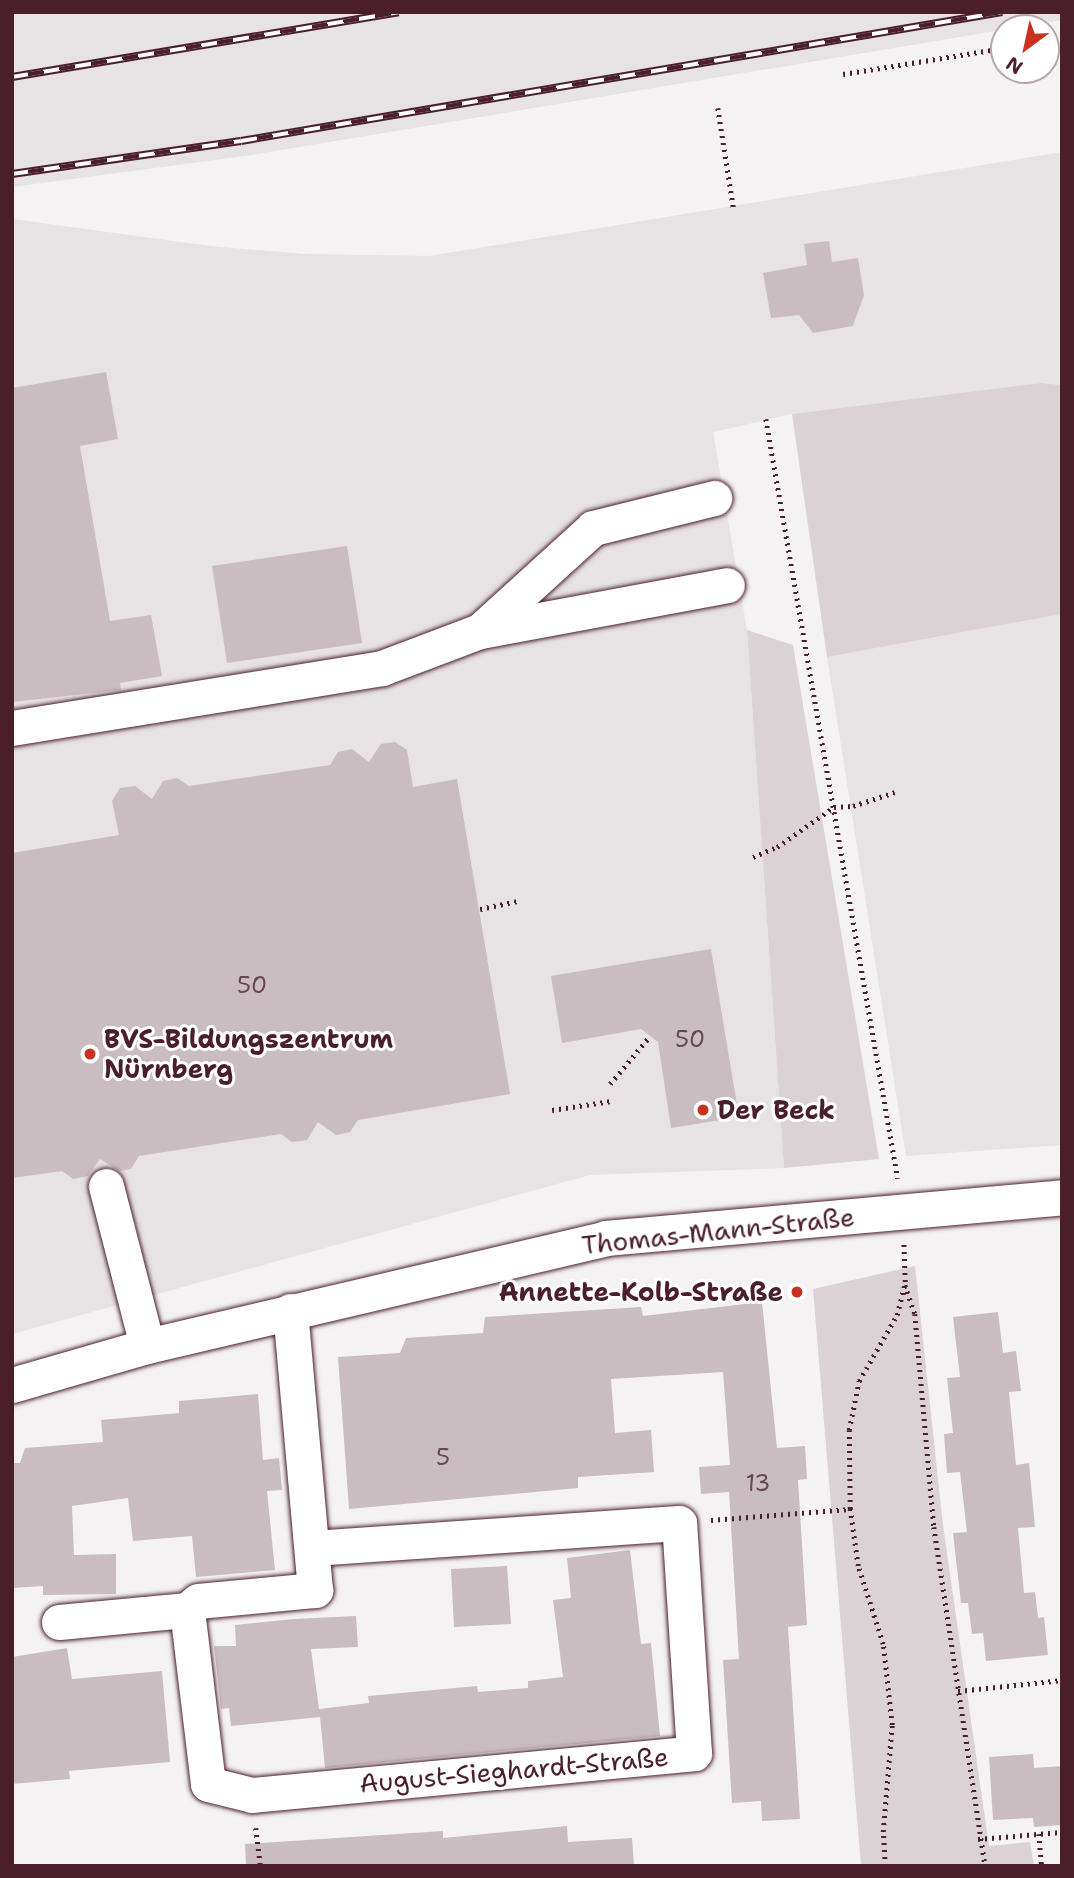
<!DOCTYPE html>
<meta charset="utf-8">
<style>
body{margin:0}
#map{position:relative;width:1074px;height:1878px;overflow:hidden;background:#f4f2f2;font-family:"Shantell Sans",sans-serif}
div>[style]{position:absolute}
[style*='--x']{left:calc(var(--x)*1px);top:calc(var(--y)*1px);width:calc(var(--w)*1px);rotate:calc(var(--a)*1deg)}
.built>*{inset:0;background:#e7e2e3}
.green>*{inset:0;background:#dbd2d5}
.building>*{inset:0;background:#cabdc1}
.path>*{height:4.5px;margin-top:-2.25px;transform-origin:0;background:repeating-linear-gradient(90deg,#4a1f2b 0 2px,transparent 0 7px)}
.roads{filter:drop-shadow(0 0 2px #4a1f2b) drop-shadow(0 0 2px #4a1f2b)}
.minor>*{height:35px;margin:-17.5px;padding:0 17.5px;transform-origin:17.5px;border-radius:17.5px;background:#fff}
.rail>*{height:8px;margin-top:-4px;transform-origin:0;background:repeating-linear-gradient(90deg,#fff 0 16px,#4a1f2b 0 32px);box-sizing:border-box;border-block:2px solid #4a1f2b}
.dots>*{width:19px;height:19px;translate:-50% -50%;box-sizing:border-box;border:4px solid #fff;border-radius:50%}
span{translate:-50% -50%;white-space:nowrap;text-align:center;line-height:1.15;-webkit-text-stroke:6px #fff;paint-order:stroke}
.number-label{font-size:23px;color:#6a4650}
.number-label span{-webkit-text-stroke-width:0}
.poi-label{font-size:26px;color:#4a1f2b;font-weight:700}
.left{translate:0 -50%;text-align:left}
.right{translate:-100% -50%;text-align:right}
.street-label{font-size:26px;color:#4a1f2b}
.frame{position:absolute;inset:0;border:14px solid #4a1f2b;pointer-events:none}
.north{position:absolute;left:990px;top:14px;width:70px;height:70px;box-sizing:border-box;background:#fff;border:2px solid #b7a5aa;border-radius:50%;rotate:213deg;font-size:19px;font-weight:700;line-height:28px;text-align:center;color:#4a1f2b}
.north::after{content:'';display:block;margin:auto;width:24px;height:32px;background:#c8321e;clip-path:polygon(50% 0,100% 100%,50% 72%,0 100%)}
</style>
<div id="map">
<div class="built">
<div style="clip-path:polygon(12px 12px,1062px 12px,1062px 20px,245px 156px,12px 187px)"></div>
<div style="clip-path:polygon(1062px 152px,1062px 385px,1041px 383px,792px 414px,713px 432px,747px 630px,784px 1168px,590px 1175px,12px 1334px,12px 219px,210px 246px,304px 254px,429px 256px)"></div>
<div style="clip-path:polygon(1062px 614px,1062px 1145px,906px 1156px,827px 657px)"></div>
</div>
<div class="green">
<div style="clip-path:polygon(1041px 383px,1062px 385px,1062px 614px,827px 657px,792px 414px)"></div>
<div style="clip-path:polygon(747px 630px,793px 645px,879px 1159px,784px 1168px)"></div>
<div style="clip-path:polygon(915px 1266px,943px 1525px,989px 1846px,1030px 1842px,1034px 1866px,861px 1866px,813px 1289px)"></div>
</div>
<div class="building">
<div style="clip-path:polygon(829px 241px,832px 262px,858px 258px,864px 295px,853px 326px,813px 333px,799px 315px,771px 318px,763px 273px,807px 265px,804px 244px)"></div>
<div style="clip-path:polygon(106px 372px,118px 439px,80px 446px,110px 621px,151px 615px,162px 676px,120px 683px,121px 690px,12px 702px,12px 388px)"></div>
<div style="clip-path:polygon(347px 546px,362px 643px,227px 663px,212px 566px)"></div>
<div style="clip-path:polygon(395px 742px,407px 750px,413px 787px,457px 779px,510px 1094px,358px 1120px,350px 1132px,336px 1135px,318px 1122px,307px 1140px,292px 1142px,281px 1134px,139px 1156px,131px 1169px,119px 1171px,100px 1159px,88px 1176px,73px 1179px,62px 1171px,12px 1178px,12px 853px,119px 835px,112px 801px,120px 788px,135px 786px,152px 799px,163px 781px,177px 778px,189px 786px,330px 765px,338px 752px,352px 749px,369px 762px,381px 744px)"></div>
<div style="clip-path:polygon(711px 949px,739px 1117px,671px 1128px,658px 1042px,641px 1029px,562px 1043px,551px 976px)"></div>
<div style="clip-path:polygon(762px 1302px,777px 1448px,805px 1446px,807px 1479px,798px 1480px,807px 1625px,788px 1627px,800px 1819px,762px 1821px,761px 1801px,732px 1803px,723px 1660px,739px 1659px,729px 1492px,701px 1494px,699px 1467px,730px 1465px,723px 1372px,611px 1379px,615px 1433px,651px 1430px,654px 1472px,578px 1477px,578px 1488px,349px 1509px,338px 1357px,400px 1353px,406px 1338px,483px 1333px,485px 1317px,641px 1307px,643px 1316px)"></div>
<div style="clip-path:polygon(998px 1312px,1003px 1353px,1016px 1351px,1021px 1391px,1009px 1392px,1016px 1465px,1029px 1463px,1035px 1527px,1018px 1528px,1024px 1593px,1035px 1592px,1038px 1618px,1044px 1617px,1048px 1655px,986px 1661px,983px 1633px,972px 1634px,968px 1603px,961px 1603px,953px 1533px,967px 1532px,960px 1472px,947px 1473px,944px 1434px,953px 1433px,947px 1378px,960px 1377px,953px 1317px)"></div>
<div style="clip-path:polygon(258px 1394px,263px 1460px,279px 1458px,282px 1490px,267px 1491px,275px 1570px,196px 1577px,192px 1536px,133px 1541px,128px 1498px,72px 1506px,74px 1555px,116px 1554px,116px 1594px,43px 1595px,43px 1586px,12px 1588px,12px 1463px,20px 1463px,25px 1448px,103px 1442px,101px 1420px,179px 1413px,179px 1401px)"></div>
<div style="clip-path:polygon(630px 1550px,641px 1644px,651px 1643px,660px 1736px,325px 1768px,320px 1717px,231px 1726px,229px 1708px,221px 1709px,214px 1646px,236px 1646px,235px 1625px,294px 1619px,356px 1616px,358px 1647px,311px 1649px,319px 1709px,369px 1703px,368px 1696px,477px 1686px,478px 1692px,528px 1688px,528px 1681px,563px 1677px,553px 1600px,571px 1598px,567px 1558px)"></div>
<div style="clip-path:polygon(507px 1566px,511px 1624px,454px 1627px,451px 1569px)"></div>
<div style="clip-path:polygon(67px 1648px,72px 1679px,162px 1671px,170px 1762px,69px 1771px,70px 1779px,12px 1784px,12px 1657px)"></div>
<div style="clip-path:polygon(1033px 1754px,1034px 1768px,1062px 1766px,1062px 1825px,1034px 1827px,1033px 1818px,993px 1820px,989px 1757px)"></div>
<div style="clip-path:polygon(567px 1826px,568px 1842px,632px 1838px,634px 1866px,246px 1866px,245px 1844px,443px 1831px,443px 1838px)"></div>
</div>
<div class="path">
<div style="--x:1046;--y:41;--w:16;--a:-7"></div>
<div style="--x:843;--y:74;--w:163;--a:-9.2"></div>
<div style="--x:718;--y:108;--w:103;--a:81.1"></div>
<div style="--x:766;--y:419;--w:771;--a:80.15"></div>
<div style="--x:753;--y:857;--w:26;--a:-23"></div>
<div style="--x:777;--y:847;--w:70;--a:-35.1"></div>
<div style="--x:834;--y:807;--w:19;--a:-3"></div>
<div style="--x:853;--y:806;--w:44;--a:-18.4"></div>
<div style="--x:480;--y:909;--w:38;--a:-12"></div>
<div style="--x:610;--y:1084;--w:62;--a:-50.2"></div>
<div style="--x:552;--y:1110;--w:60;--a:-8.7"></div>
<div style="--x:905;--y:1285;--w:31;--a:71"></div>
<div style="--x:915;--y:1314;--w:214;--a:84.9"></div>
<div style="--x:934;--y:1527;--w:343;--a:81.4"></div>
<div style="--x:711;--y:1520;--w:139;--a:-4.5"></div>
<div style="--x:958;--y:1691;--w:105;--a:-6"></div>
<div style="--x:256;--y:1828;--w:38;--a:83"></div>
<div style="--x:1039;--y:1834;--w:32;--a:85"></div>
<div style="--x:978;--y:1839;--w:84;--a:-4.8"></div>
<div style="--x:885;--y:1866;--w:34;--a:-93"></div>
<div style="--x:883;--y:1832;--w:107;--a:-85.2"></div>
<div style="--x:892;--y:1725;--w:81;--a:-96.3"></div>
<div style="--x:883;--y:1644;--w:82;--a:-107.8"></div>
<div style="--x:858;--y:1566;--w:58;--a:-98"></div>
<div style="--x:850;--y:1509;--w:79;--a:-90.7"></div>
<div style="--x:849;--y:1430;--w:50;--a:-78.5"></div>
<div style="--x:859;--y:1381;--w:76;--a:-60.1"></div>
<div style="--x:897;--y:1315;--w:34;--a:-76"></div>
<div style="--x:905;--y:1282;--w:38;--a:-92"></div>
</div>
<div class="roads">
<div class="minor">
<div style="--x:481;--y:630;--w:151;--a:-42.3"></div>
<div style="--x:593;--y:528;--w:125;--a:-13.9"></div>
<div style="--x:12;--y:728;--w:375;--a:-9.2"></div>
<div style="--x:382;--y:668;--w:105;--a:-20.7"></div>
<div style="--x:480;--y:631;--w:251;--a:-10.5"></div>
<div style="--x:106;--y:1186;--w:165;--a:75.6"></div>
<div style="--x:12;--y:1385;--w:141;--a:-16.1"></div>
<div style="--x:147;--y:1346;--w:472;--a:-13.2"></div>
<div style="--x:606;--y:1238;--w:458;--a:-5.1"></div>
<div style="--x:187;--y:1610;--w:175;--a:83.1"></div>
<div style="--x:208;--y:1784;--w:45;--a:14"></div>
<div style="--x:252;--y:1795;--w:444;--a:-5.4"></div>
<div style="--x:694;--y:1753;--w:230;--a:-93.7"></div>
<div style="--x:679;--y:1523;--w:368;--a:176.1"></div>
<div style="--x:59;--y:1622;--w:129;--a:-5.4"></div>
<div style="--x:187;--y:1610;--w:14;--a:-39"></div>
<div style="--x:198;--y:1601;--w:118;--a:-5.4"></div>
<div style="--x:315;--y:1590;--w:280;--a:-95.1"></div>
</div>
</div>
<div class="rail">
<div style="--x:12;--y:77;--w:392;--a:-9.5"></div>
<div style="--x:12;--y:174;--w:231;--a:-8.2"></div>
<div style="--x:241;--y:141;--w:772;--a:-9.62"></div>
</div>
<div class="dots">
<div style="left:90px;top:1054px;background:#c8321e"></div>
<div style="left:703px;top:1110px;background:#c8321e"></div>
<div style="left:797px;top:1292px;background:#c8321e"></div>
</div>
<div class="number-label">
<span style="left:252px;top:985px">50</span>
<span style="left:690px;top:1039px">50</span>
<span style="left:443px;top:1457px">5</span>
<span style="left:758px;top:1483px">13</span>
</div>
<div class="poi-label">
<span class="left" style="left:104px;top:1054px">BVS-Bildungszentrum<br>Nürnberg</span>
<span class="left" style="left:717px;top:1110px">Der Beck</span>
<span class="right" style="left:783px;top:1292px">Annette-Kolb-Straße</span>
</div>
<div class="street-label">
<span style="left:718px;top:1231px;rotate:-6deg">Thomas-Mann-Straße</span>
<span style="left:514px;top:1770px;rotate:-5deg">August-Sieghardt-Straße</span>
</div>
<div class="frame"></div>
<div class="north">N</div>
</div>
